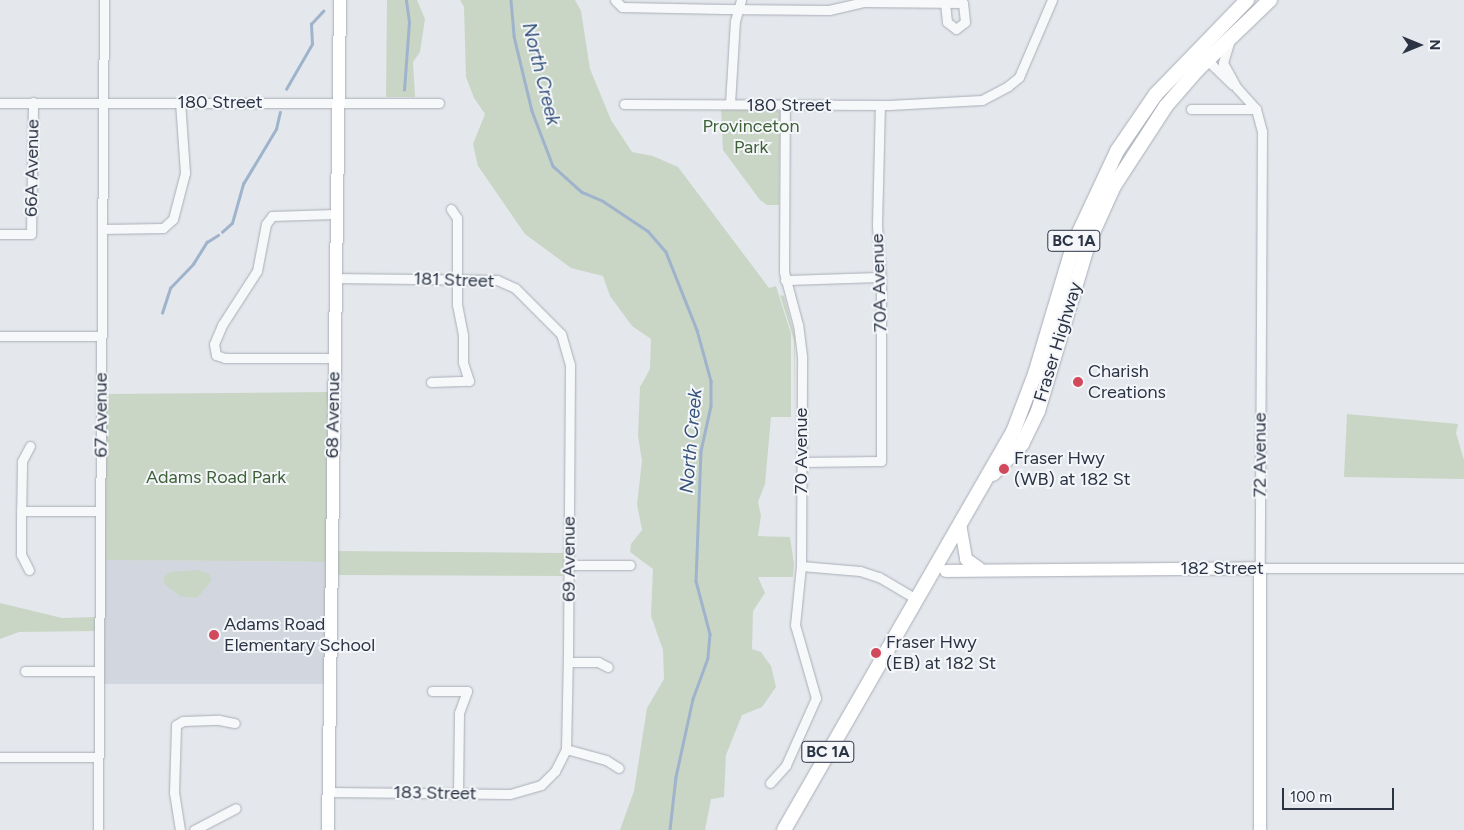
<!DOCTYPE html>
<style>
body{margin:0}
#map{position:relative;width:1464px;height:830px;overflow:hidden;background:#e4e7ec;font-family:Figtree,sans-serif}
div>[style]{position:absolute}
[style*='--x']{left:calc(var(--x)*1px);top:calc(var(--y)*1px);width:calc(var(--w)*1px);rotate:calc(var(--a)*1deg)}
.built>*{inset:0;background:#d2d6de}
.green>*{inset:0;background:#c9d6c5}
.stream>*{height:2.5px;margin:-1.25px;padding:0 1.25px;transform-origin:1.25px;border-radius:1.25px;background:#9fb4cc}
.roads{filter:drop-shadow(0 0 1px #a9aeb7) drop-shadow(0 0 1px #a9aeb7)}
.street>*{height:9px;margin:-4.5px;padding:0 4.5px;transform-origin:4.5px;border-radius:4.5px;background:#f7f8fa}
.secondary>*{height:12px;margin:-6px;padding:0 6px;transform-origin:6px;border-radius:6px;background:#fff}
.primary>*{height:14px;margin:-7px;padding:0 7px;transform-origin:7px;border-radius:7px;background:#fff}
.dots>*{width:14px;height:14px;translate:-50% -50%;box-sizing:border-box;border:2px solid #f4f6f9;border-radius:50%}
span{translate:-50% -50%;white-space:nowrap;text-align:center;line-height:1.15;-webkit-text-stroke:4px #f4f6f9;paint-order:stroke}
.shield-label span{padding:1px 4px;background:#f4f6f9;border:1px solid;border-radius:4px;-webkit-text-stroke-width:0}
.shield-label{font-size:16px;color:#2b3445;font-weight:700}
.street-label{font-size:18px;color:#2b3445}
.park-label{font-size:18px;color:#3f6138}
.poi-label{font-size:18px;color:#2b3445}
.left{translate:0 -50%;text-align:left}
.water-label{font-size:19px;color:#34527a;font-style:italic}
.north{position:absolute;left:1394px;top:20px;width:50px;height:50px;-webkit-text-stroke:4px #f4f6f9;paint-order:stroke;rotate:90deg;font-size:14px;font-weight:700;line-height:20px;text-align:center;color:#2b3445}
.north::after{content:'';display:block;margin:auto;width:18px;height:22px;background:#2b3445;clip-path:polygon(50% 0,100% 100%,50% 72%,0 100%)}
.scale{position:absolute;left:1282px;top:788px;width:112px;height:22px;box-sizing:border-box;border:2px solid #2b3445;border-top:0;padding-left:6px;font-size:15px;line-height:18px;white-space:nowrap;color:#2b3445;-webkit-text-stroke:4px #f4f6f9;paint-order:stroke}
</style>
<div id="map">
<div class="built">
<div style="clip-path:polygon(105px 560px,327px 562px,326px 684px,104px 684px)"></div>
</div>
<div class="green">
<div style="clip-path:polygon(387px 0,417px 0,425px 19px,420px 52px,413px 62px,415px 97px,386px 97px)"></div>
<div style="clip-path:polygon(460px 0,575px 0,581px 11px,590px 69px,611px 120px,632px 152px,653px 156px,678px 167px,769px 288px,776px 286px,791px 334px,791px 417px,771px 417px,765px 484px,758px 502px,761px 516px,758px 536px,790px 537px,794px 564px,793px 577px,758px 577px,765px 593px,753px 611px,752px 649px,761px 652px,771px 666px,776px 687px,762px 707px,742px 715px,726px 755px,724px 797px,711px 799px,705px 830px,620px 830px,634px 791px,647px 708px,664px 679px,663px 650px,651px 616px,653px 569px,630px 552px,631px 544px,642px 530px,637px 504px,642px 461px,638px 436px,640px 387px,650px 369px,651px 339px,632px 326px,610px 296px,603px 276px,571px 268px,525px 234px,478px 166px,473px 144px,485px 114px,474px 98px,466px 77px,464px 7px)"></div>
<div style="clip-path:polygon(721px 108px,775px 109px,780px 112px,779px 205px,767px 205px,760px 200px,723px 150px)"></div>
<div style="clip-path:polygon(780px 295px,784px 296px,795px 337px,795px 417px,794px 340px)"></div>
<div style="clip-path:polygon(328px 392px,327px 562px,105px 560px,106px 394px)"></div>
<div style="clip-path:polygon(1347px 414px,1458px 424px,1456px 433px,1464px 460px,1464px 479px,1344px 477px)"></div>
<div style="clip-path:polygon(337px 551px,564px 553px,563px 576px,337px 575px)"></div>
<div style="clip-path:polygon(199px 570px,209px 574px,212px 580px,197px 598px,180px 596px,164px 584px,164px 577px,170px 572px)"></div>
<div style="clip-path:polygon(0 603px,62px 618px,95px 617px,95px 631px,19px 632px,0 639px)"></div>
</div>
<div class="stream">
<div style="--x:511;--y:0;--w:36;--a:85"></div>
<div style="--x:514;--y:36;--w:77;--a:76.5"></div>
<div style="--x:532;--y:111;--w:59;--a:69.1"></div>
<div style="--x:553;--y:166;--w:39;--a:42"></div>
<div style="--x:582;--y:192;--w:23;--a:23"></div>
<div style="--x:603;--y:201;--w:54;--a:33.7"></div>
<div style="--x:648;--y:231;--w:28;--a:49"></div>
<div style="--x:666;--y:252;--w:84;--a:68.3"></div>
<div style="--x:697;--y:330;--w:53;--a:74.6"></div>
<div style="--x:711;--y:381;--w:25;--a:90"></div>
<div style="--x:711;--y:406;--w:46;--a:102.5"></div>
<div style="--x:701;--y:451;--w:130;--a:92.2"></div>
<div style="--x:696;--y:581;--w:55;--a:75.2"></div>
<div style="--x:710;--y:634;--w:24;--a:95"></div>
<div style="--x:708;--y:658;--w:44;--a:110.1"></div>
<div style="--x:693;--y:699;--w:80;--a:102.3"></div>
<div style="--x:676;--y:777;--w:53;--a:96.5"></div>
<div style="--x:286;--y:89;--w:52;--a:-60"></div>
<div style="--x:312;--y:44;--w:20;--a:-93"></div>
<div style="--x:311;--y:24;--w:18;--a:-47"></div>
<div style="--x:404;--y:90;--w:68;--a:-85.8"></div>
<div style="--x:409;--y:22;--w:22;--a:-98"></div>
<div style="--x:222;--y:232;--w:13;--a:-42"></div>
<div style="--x:232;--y:223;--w:41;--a:-74.2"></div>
<div style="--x:243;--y:184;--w:64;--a:-59"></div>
<div style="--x:276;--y:129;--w:17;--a:-77"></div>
<div style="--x:162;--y:313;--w:26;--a:-72"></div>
<div style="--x:170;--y:288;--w:33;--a:-46"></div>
<div style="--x:193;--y:264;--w:26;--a:-58"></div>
<div style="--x:207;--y:242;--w:13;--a:-32"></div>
</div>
<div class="roads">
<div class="street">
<div style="--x:615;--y:0;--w:10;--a:45"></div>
<div style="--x:622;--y:7;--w:102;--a:1.1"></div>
<div style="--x:724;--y:9;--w:105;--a:0.5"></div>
<div style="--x:829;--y:10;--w:35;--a:-13"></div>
<div style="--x:863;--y:2;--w:100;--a:0.6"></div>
<div style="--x:945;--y:3;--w:19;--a:84"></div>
<div style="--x:947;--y:22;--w:11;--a:38"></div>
<div style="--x:956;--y:29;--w:11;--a:-38"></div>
<div style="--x:965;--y:22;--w:19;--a:-96"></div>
<div style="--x:1229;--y:43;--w:21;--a:107"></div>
<div style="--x:1223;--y:63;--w:29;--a:61"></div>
<div style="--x:1237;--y:88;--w:28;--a:48"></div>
<div style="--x:1256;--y:109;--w:23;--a:75"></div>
<div style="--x:1262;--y:131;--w:437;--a:90.3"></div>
<div style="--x:1260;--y:568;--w:204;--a:0"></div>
<div style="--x:1204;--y:57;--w:40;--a:44"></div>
<div style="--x:0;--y:103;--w:439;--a:0"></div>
<div style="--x:624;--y:104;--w:265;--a:0.2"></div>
<div style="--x:889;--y:105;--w:93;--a:-3.1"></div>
<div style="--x:982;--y:100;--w:30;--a:-28"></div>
<div style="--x:1008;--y:86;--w:14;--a:-39"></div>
<div style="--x:1019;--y:77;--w:84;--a:-66.8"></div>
<div style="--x:730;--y:104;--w:83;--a:-86.6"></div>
<div style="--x:735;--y:21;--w:22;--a:-74"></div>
<div style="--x:1191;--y:109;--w:65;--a:0"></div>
<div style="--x:102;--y:229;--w:61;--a:-0.9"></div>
<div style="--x:163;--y:228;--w:13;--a:-42"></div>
<div style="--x:173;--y:219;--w:48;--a:-75.4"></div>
<div style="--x:185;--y:173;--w:71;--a:-94"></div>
<div style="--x:0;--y:234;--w:31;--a:0"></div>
<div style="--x:31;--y:234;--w:132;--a:-89.1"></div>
<div style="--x:785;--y:280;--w:96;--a:-1.8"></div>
<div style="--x:0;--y:336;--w:101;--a:0"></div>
<div style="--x:334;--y:358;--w:109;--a:180"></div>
<div style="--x:225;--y:358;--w:9;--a:-162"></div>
<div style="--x:216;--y:355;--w:11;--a:-100"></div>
<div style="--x:214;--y:344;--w:21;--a:-67"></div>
<div style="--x:222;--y:325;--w:64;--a:-57.1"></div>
<div style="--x:257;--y:271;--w:48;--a:-79.2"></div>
<div style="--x:266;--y:224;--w:10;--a:-53"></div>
<div style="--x:272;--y:216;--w:63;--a:-1.8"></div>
<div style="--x:431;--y:382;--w:38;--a:-2"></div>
<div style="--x:469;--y:381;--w:20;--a:-108"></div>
<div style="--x:463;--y:362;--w:27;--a:-90"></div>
<div style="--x:463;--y:335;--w:31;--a:-101"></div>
<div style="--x:457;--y:305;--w:87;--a:-90"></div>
<div style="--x:457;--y:218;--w:11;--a:-124"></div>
<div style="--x:801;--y:462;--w:80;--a:-0.7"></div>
<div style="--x:881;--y:461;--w:180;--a:-90"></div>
<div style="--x:881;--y:281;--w:56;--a:-94.1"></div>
<div style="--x:877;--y:225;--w:120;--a:-88.6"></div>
<div style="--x:21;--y:511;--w:79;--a:0"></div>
<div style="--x:569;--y:565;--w:61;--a:0"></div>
<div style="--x:801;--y:566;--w:59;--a:4.8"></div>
<div style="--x:860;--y:571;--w:20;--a:18"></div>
<div style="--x:879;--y:577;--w:43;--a:30.7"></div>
<div style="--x:29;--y:570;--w:18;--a:-117"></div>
<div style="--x:21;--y:554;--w:33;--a:-90"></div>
<div style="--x:21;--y:521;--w:60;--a:-89"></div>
<div style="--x:22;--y:461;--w:17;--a:-62"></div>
<div style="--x:568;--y:662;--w:30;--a:0"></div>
<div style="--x:598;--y:662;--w:11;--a:27"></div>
<div style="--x:25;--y:671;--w:73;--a:0"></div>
<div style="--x:432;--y:691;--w:35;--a:0"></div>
<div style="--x:467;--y:691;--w:23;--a:110"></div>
<div style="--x:459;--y:713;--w:81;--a:90.7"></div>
<div style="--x:566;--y:749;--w:41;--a:15.4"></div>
<div style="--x:606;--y:760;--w:15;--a:32"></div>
<div style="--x:0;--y:757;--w:97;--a:0"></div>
<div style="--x:770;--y:783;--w:24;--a:-48"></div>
<div style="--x:786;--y:765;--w:73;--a:-65.9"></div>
<div style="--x:816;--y:698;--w:76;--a:-106"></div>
<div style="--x:795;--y:625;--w:59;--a:-84.2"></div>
<div style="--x:801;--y:566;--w:210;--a:-89.7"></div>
<div style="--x:802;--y:356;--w:31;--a:-97"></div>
<div style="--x:798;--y:325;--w:55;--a:-104.8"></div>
<div style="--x:784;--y:272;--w:167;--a:-89.7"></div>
<div style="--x:328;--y:792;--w:182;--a:0.6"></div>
<div style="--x:510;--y:794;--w:32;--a:-16"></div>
<div style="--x:541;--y:785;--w:20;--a:-45"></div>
<div style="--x:555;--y:771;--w:25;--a:-63"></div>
<div style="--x:566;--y:749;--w:94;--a:-88.8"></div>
<div style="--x:568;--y:655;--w:290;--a:-89.6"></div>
<div style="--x:570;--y:365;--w:32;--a:-106"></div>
<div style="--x:561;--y:334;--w:65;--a:-135"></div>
<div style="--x:515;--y:288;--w:20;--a:-156"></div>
<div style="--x:497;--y:280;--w:163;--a:-179.3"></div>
<div style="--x:98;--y:830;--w:830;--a:-89.59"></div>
<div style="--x:180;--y:830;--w:37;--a:-99"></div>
<div style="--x:174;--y:793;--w:68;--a:-88.3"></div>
<div style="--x:176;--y:725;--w:8;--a:-30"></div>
<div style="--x:183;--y:721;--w:36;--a:-2"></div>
<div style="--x:219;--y:720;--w:16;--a:11"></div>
<div style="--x:194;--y:830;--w:47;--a:-27.6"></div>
</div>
<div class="secondary">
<div style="--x:960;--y:524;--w:36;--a:80"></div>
<div style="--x:966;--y:559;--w:16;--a:35"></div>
<div style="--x:946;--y:571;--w:314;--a:-0.5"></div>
<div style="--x:1260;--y:568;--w:262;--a:90"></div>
<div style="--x:328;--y:830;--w:830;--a:-89.17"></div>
</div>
<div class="primary">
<div style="--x:993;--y:474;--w:42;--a:-46"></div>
<div style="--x:1022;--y:444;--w:37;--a:-64"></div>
<div style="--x:1038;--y:411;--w:177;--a:-73.3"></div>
<div style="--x:1089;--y:241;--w:60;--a:-65.6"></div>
<div style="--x:1114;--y:186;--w:95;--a:-57"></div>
<div style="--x:1166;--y:106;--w:49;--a:-49.1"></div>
<div style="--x:1198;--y:69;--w:100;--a:-43.8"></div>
<div style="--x:784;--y:830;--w:459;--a:-60.1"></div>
<div style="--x:1013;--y:432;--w:62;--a:-69.2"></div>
<div style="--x:1035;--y:374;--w:137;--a:-73.4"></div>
<div style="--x:1074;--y:243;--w:102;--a:-64.9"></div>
<div style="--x:1117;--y:151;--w:69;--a:-55.6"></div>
<div style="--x:1156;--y:94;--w:131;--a:-45.9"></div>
</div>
</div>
<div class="dots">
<div style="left:1078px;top:382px;background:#d1495b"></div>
<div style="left:1004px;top:469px;background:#d1495b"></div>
<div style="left:214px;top:635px;background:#d1495b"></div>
<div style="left:876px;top:653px;background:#d1495b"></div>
</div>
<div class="shield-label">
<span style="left:1074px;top:241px">BC 1A</span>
<span style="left:828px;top:752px">BC 1A</span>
</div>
<div class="street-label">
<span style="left:220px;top:102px">180 Street</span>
<span style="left:789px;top:105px">180 Street</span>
<span style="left:32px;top:168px;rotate:-89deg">66A Avenue</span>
<span style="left:454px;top:280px;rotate:2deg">181 Street</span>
<span style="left:879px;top:283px;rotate:-92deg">70A Avenue</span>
<span style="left:1058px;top:342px;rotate:-73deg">Fraser Highway</span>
<span style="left:101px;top:415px;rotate:-90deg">67 Avenue</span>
<span style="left:333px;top:415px;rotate:-89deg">68 Avenue</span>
<span style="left:801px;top:451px;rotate:-90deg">70 Avenue</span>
<span style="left:1260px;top:455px;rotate:-90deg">72 Avenue</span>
<span style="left:569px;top:559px;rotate:-90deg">69 Avenue</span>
<span style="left:1222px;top:568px">182 Street</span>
<span style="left:435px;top:793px;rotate:1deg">183 Street</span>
</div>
<div class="park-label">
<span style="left:751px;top:137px">Provinceton<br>Park</span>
<span style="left:216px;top:477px">Adams Road Park</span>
</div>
<div class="poi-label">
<span class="left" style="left:1088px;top:382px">Charish<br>Creations</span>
<span class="left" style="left:1014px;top:469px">Fraser Hwy<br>(WB) at 182 St</span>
<span class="left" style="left:224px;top:635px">Adams Road<br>Elementary School</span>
<span class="left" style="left:886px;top:653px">Fraser Hwy<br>(EB) at 182 St</span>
</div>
<div class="water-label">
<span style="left:541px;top:74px;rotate:76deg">North Creek</span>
<span style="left:691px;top:441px;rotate:-85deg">North Creek</span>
</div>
<div class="north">N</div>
<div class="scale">100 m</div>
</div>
